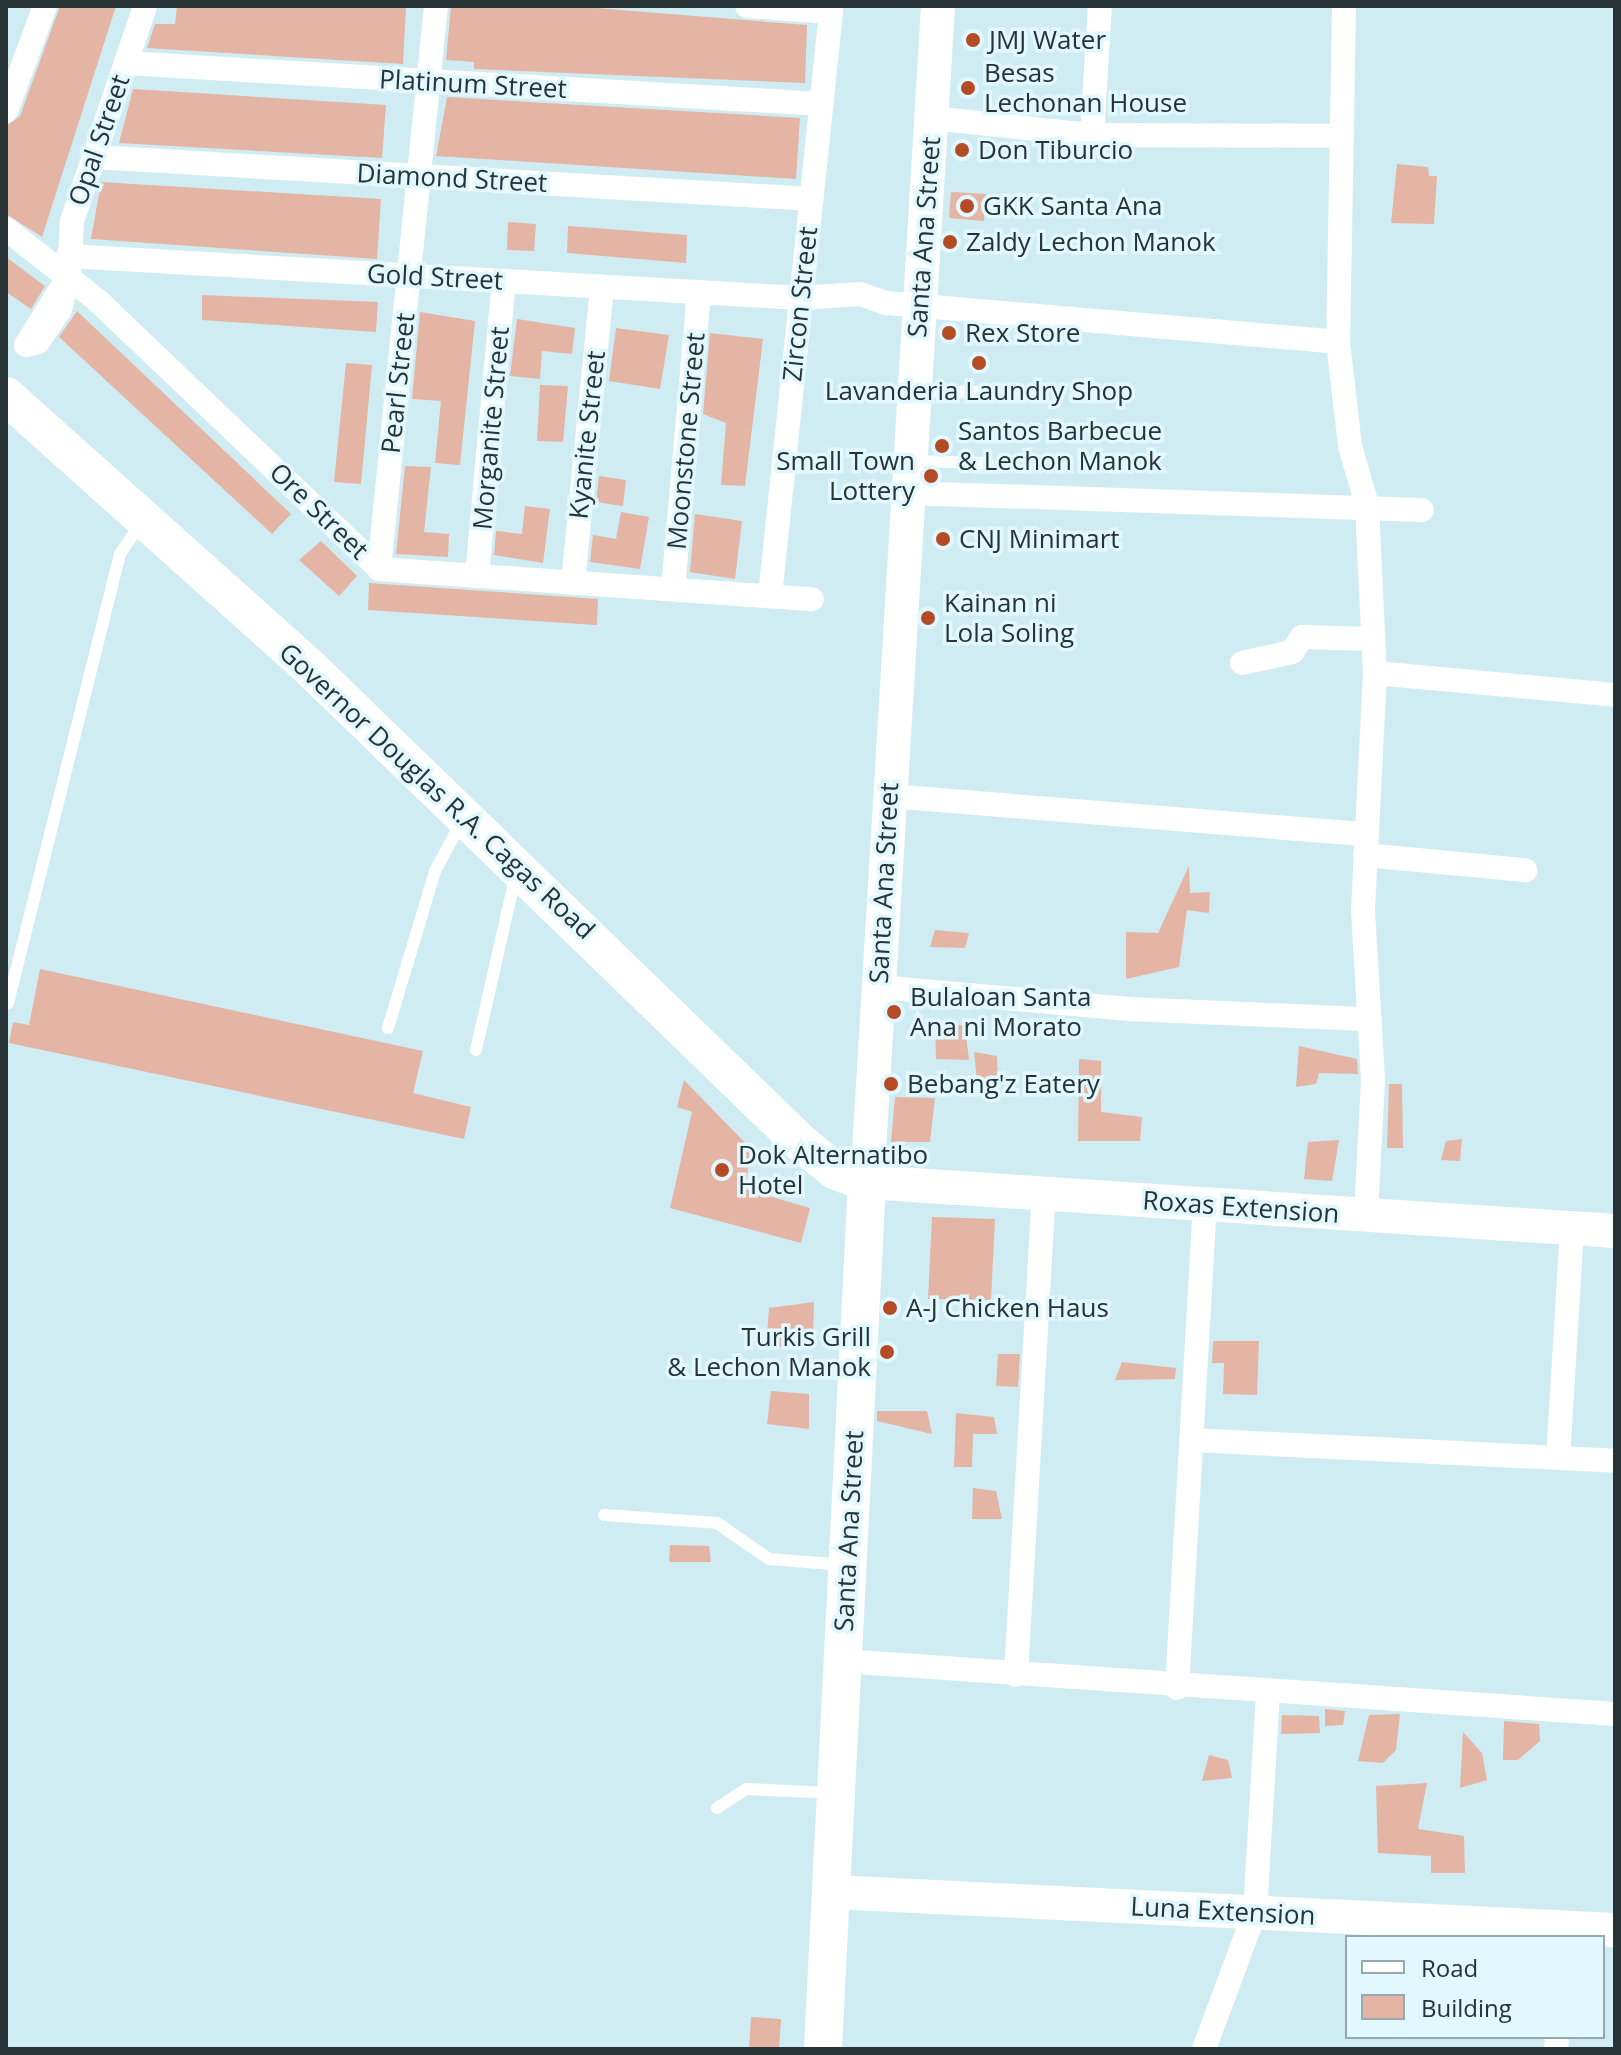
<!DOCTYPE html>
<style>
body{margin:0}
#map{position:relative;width:1621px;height:2055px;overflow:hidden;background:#d0ecf3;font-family:"Open Sans",sans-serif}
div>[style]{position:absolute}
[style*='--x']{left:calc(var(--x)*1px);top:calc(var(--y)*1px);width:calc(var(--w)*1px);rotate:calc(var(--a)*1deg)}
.building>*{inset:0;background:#e4b4a4}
.lane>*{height:12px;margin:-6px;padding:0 6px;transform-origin:6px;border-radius:6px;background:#fff}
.street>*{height:24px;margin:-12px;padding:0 12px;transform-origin:12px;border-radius:12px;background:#fff}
.secondary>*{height:34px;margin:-17px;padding:0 17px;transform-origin:17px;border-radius:17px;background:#fff}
.primary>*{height:38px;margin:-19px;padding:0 19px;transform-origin:19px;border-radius:19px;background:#fff}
.dots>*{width:22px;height:22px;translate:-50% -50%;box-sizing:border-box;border:4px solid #e1f8fe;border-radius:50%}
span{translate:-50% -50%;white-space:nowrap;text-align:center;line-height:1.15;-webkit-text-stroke:7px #e1f8fe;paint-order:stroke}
.poi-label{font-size:26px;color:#283336}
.left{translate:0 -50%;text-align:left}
.right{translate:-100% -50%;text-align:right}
.street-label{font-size:26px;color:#283336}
.frame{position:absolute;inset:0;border:8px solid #283336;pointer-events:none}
.legend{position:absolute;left:1345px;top:1935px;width:260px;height:104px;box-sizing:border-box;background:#e1f8fe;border:2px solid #97a9ae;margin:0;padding:10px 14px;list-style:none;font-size:24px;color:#283336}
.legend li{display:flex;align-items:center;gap:16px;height:40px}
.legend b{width:40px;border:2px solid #97a9ae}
</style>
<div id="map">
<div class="building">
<div style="clip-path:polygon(60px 6px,116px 6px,42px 237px,6px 214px,6px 126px,20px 116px)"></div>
<div style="clip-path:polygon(177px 6px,406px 8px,403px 64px,147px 48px,155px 24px,175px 24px)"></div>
<div style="clip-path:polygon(451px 6px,571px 6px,807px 25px,805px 83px,474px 69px,474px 62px,446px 60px)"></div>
<div style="clip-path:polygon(133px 89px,386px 105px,382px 158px,119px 143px)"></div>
<div style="clip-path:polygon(447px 97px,800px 118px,796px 179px,436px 156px)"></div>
<div style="clip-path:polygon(1397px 164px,1428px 167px,1429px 176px,1437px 176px,1434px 224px,1391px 223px)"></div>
<div style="clip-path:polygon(101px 182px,381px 199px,377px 259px,91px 239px)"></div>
<div style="clip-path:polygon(951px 192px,986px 194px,984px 221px,949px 218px)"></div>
<div style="clip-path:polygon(508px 222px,536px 224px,534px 251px,507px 250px)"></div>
<div style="clip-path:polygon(568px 226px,687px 235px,686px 263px,567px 253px)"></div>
<div style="clip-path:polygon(6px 257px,45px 286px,31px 309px,6px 292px)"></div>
<div style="clip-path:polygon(202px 295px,378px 302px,376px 332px,202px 320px)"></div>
<div style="clip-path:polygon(77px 311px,291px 514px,272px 534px,59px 337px)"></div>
<div style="clip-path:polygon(420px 312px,475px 321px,460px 465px,435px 463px,441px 401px,412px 399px)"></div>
<div style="clip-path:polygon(517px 319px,575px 328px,572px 354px,542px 351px,540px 379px,510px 376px)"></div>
<div style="clip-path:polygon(616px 328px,669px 335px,660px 389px,609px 381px)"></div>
<div style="clip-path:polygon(710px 333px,763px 339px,745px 486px,721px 485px,726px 423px,703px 414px)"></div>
<div style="clip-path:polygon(346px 363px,372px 365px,361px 484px,334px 482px)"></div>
<div style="clip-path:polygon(540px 385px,568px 386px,563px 442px,537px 441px)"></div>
<div style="clip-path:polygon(405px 466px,431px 467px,424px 532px,449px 534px,448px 557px,396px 554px)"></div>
<div style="clip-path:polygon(599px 476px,626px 480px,623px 506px,596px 502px)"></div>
<div style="clip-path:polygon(525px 506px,550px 509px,543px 563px,494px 555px,496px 531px,522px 534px)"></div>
<div style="clip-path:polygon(621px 512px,649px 517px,640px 569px,590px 562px,593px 535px,616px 539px)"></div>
<div style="clip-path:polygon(695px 514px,742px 521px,735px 579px,690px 572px)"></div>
<div style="clip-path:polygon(321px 541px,357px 576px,339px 596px,299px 560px)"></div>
<div style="clip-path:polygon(369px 583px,598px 599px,597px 625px,368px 610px)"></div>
<div style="clip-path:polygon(1189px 866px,1190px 893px,1210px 892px,1209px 913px,1187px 910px,1179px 967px,1126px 979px,1126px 932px,1158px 933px)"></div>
<div style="clip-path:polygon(935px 930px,969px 933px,965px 948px,930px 947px)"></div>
<div style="clip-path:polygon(40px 969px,423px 1051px,413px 1093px,471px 1107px,464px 1139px,9px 1043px,13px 1022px,29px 1025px)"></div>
<div style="clip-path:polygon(935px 1021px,965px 1026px,969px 1060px,936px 1059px)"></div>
<div style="clip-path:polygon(1299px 1046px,1357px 1059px,1358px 1074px,1319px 1073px,1316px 1084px,1296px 1087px)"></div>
<div style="clip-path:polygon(974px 1052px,997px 1056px,998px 1081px,977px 1081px)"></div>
<div style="clip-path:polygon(1079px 1059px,1101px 1061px,1101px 1112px,1142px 1117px,1140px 1141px,1078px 1141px)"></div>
<div style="clip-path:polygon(684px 1080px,751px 1149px,745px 1189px,810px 1208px,801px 1243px,670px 1208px,692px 1112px,677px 1107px)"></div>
<div style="clip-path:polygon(1389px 1084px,1402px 1084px,1403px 1148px,1387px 1148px)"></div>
<div style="clip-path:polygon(895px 1097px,935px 1098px,930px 1142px,891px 1142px)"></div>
<div style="clip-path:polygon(1462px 1139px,1460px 1161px,1441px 1160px,1446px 1141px)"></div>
<div style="clip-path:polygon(1339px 1140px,1332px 1181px,1304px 1179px,1308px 1142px)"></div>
<div style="clip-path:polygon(932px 1217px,995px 1219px,991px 1300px,928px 1299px)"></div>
<div style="clip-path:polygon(814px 1302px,813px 1345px,766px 1348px,769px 1308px)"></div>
<div style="clip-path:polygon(1213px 1341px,1259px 1341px,1257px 1395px,1223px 1394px,1224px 1363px,1212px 1363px)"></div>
<div style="clip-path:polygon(998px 1354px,1020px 1354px,1018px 1387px,996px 1386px)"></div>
<div style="clip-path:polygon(1122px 1362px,1176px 1368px,1175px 1379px,1115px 1380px)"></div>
<div style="clip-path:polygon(771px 1391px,809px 1394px,809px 1429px,767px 1424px)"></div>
<div style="clip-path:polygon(877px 1411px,927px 1411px,932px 1434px,877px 1421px)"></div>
<div style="clip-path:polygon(956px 1413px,994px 1417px,997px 1434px,973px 1434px,972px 1467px,954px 1467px)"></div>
<div style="clip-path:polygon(973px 1488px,996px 1491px,1002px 1519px,972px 1519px)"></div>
<div style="clip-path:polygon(670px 1545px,709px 1546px,711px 1562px,669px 1562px)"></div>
<div style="clip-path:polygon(1325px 1709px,1345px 1711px,1343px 1725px,1325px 1726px)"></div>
<div style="clip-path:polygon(1400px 1714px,1396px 1750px,1383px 1763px,1358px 1761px,1369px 1715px)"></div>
<div style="clip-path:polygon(1282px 1715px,1319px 1716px,1320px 1733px,1281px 1734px)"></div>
<div style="clip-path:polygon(1504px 1721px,1539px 1724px,1540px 1741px,1518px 1760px,1503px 1760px)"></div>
<div style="clip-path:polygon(1463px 1732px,1482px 1753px,1487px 1780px,1460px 1788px)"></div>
<div style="clip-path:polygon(1209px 1755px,1228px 1760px,1232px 1778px,1202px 1781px)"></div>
<div style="clip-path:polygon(1427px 1783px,1418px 1829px,1464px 1836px,1465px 1873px,1431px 1873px,1431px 1856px,1378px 1853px,1376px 1786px)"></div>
<div style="clip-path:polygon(751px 2017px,781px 2019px,779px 2049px,749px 2049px)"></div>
</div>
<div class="lane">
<div style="--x:917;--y:391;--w:117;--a:1"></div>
<div style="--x:911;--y:461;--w:77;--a:1.5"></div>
<div style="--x:8;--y:1003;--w:463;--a:-76"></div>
<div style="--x:120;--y:554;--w:37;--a:-56"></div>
<div style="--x:388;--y:1028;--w:164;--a:-73.3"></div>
<div style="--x:435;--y:871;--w:57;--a:-61.6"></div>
<div style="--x:476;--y:1050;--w:180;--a:-77.2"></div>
<div style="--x:604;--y:1515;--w:113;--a:4"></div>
<div style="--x:717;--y:1523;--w:63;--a:34.7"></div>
<div style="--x:769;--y:1559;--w:76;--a:4.5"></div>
<div style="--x:717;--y:1808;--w:35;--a:-33"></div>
<div style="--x:746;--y:1789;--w:86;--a:2.7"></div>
</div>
<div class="street">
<div style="--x:747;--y:6;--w:84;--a:4.1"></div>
<div style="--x:831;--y:12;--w:587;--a:95.96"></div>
<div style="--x:1344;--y:6;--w:336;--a:91"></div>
<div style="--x:1338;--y:342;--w:105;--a:83.4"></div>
<div style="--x:1350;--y:446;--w:61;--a:73.9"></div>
<div style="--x:1367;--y:505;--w:168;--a:87.3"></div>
<div style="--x:1375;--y:673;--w:238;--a:92.9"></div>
<div style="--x:1363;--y:911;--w:169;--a:86.6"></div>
<div style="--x:1373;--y:1080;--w:135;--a:93"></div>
<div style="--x:125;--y:63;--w:697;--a:3.37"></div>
<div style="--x:6;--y:111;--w:112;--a:-69.6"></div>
<div style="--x:932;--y:118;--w:161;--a:6.1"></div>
<div style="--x:1092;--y:135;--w:249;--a:0.2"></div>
<div style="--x:1092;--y:135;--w:129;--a:-86.5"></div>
<div style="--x:94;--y:157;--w:718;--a:3.35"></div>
<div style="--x:6;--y:229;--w:117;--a:38"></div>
<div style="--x:98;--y:301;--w:388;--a:43.6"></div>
<div style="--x:379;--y:569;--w:434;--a:4"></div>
<div style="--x:68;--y:256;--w:734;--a:3.28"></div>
<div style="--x:801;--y:298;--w:59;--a:-3.9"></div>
<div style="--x:860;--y:294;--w:28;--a:19"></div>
<div style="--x:886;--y:303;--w:454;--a:4.9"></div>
<div style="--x:69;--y:276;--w:81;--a:121.9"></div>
<div style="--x:26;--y:345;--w:12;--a:-14"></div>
<div style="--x:38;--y:342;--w:40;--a:-56"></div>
<div style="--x:60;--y:309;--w:34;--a:-75"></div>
<div style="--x:69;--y:276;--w:55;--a:-86.9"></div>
<div style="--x:72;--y:221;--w:227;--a:-71.2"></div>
<div style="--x:907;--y:493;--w:515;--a:1.89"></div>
<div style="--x:379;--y:569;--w:566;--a:-84.22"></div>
<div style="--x:477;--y:576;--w:296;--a:-84.8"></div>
<div style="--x:573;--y:583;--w:298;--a:-84.4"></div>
<div style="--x:673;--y:589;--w:298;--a:-85"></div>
<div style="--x:1242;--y:663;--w:51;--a:-12.4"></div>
<div style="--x:1292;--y:652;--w:18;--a:-56"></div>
<div style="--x:1302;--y:637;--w:71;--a:1.6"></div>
<div style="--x:1375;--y:673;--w:241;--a:5.2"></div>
<div style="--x:889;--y:796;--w:478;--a:4.6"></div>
<div style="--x:1365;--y:855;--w:161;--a:5.4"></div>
<div style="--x:878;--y:987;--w:250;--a:5"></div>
<div style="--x:1127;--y:1009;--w:243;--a:2.4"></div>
<div style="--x:1191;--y:1440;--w:425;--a:2.8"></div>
<div style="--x:1558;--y:1458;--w:229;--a:-86.5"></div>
<div style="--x:842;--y:1661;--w:775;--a:3.92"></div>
<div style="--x:1016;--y:1675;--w:482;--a:-86.7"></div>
<div style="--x:1177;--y:1688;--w:484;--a:-86.7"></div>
<div style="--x:1204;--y:2049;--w:146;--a:-69.6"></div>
<div style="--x:1255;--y:1912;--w:220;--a:-86.6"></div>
<div style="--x:1556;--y:2049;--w:12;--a:-85"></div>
</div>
<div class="secondary">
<div style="--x:938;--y:6;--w:1178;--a:93.45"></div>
<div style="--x:867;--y:1182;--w:750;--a:3.75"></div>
<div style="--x:831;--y:1892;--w:785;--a:2.77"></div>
</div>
<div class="primary">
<div style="--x:6;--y:396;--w:409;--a:41.8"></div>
<div style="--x:311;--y:669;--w:683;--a:44.05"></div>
<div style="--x:802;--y:1144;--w:43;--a:38.5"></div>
<div style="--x:836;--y:1171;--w:33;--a:20"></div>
<div style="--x:867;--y:1182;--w:868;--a:92.91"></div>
</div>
<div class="dots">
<div style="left:973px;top:40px;background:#b34c24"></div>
<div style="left:968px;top:88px;background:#b34c24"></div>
<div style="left:962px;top:150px;background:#b34c24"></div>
<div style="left:967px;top:206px;background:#b34c24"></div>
<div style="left:950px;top:242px;background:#b34c24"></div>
<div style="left:949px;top:333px;background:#b34c24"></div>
<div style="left:979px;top:363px;background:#b34c24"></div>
<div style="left:942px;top:446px;background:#b34c24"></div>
<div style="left:931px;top:476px;background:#b34c24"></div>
<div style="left:943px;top:539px;background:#b34c24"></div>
<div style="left:928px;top:618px;background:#b34c24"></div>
<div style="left:894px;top:1012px;background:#b34c24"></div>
<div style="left:891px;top:1084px;background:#b34c24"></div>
<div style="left:722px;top:1170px;background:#b34c24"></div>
<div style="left:890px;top:1308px;background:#b34c24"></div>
<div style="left:887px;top:1352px;background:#b34c24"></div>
</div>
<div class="poi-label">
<span class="left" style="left:989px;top:40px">JMJ Water</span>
<span class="left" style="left:984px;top:88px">Besas<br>Lechonan House</span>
<span class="left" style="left:978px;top:150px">Don Tiburcio</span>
<span class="left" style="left:983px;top:206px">GKK Santa Ana</span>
<span class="left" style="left:966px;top:242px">Zaldy Lechon Manok</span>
<span class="left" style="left:965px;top:333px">Rex Store</span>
<span style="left:979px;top:391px">Lavanderia Laundry Shop</span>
<span class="left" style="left:958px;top:446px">Santos Barbecue<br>&amp; Lechon Manok</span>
<span class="right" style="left:915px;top:476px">Small Town<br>Lottery</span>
<span class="left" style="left:959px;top:539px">CNJ Minimart</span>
<span class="left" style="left:944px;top:618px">Kainan ni<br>Lola Soling</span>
<span class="left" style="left:910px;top:1012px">Bulaloan Santa<br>Ana ni Morato</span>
<span class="left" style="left:907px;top:1084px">Bebang'z Eatery</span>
<span class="left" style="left:738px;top:1170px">Dok Alternatibo<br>Hotel</span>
<span class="left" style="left:906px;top:1308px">A-J Chicken Haus</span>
<span class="right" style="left:871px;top:1352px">Turkis Grill<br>&amp; Lechon Manok</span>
</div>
<div class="street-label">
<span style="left:473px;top:84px;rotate:3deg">Platinum Street</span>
<span style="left:99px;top:140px;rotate:-71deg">Opal Street</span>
<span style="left:452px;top:178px;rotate:3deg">Diamond Street</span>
<span style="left:924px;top:237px;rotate:-86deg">Santa Ana Street</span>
<span style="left:435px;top:277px;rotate:3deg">Gold Street</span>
<span style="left:800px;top:304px;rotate:-84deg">Zircon Street</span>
<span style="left:398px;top:383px;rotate:-84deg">Pearl Street</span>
<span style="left:491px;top:428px;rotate:-85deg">Morganite Street</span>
<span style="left:587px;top:435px;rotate:-84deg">Kyanite Street</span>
<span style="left:686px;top:441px;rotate:-85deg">Moonstone Street</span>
<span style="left:319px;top:511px;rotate:44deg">Ore Street</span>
<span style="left:437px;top:791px;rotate:43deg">Governor Douglas R.A. Cagas Road</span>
<span style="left:884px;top:883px;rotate:-87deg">Santa Ana Street</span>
<span style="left:1241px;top:1207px;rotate:4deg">Roxas Extension</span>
<span style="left:849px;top:1531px;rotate:-87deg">Santa Ana Street</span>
<span style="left:1223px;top:1911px;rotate:3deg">Luna Extension</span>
</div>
<div class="frame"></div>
<ul class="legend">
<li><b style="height:10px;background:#fff"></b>Road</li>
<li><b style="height:22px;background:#e4b4a4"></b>Building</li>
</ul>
</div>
